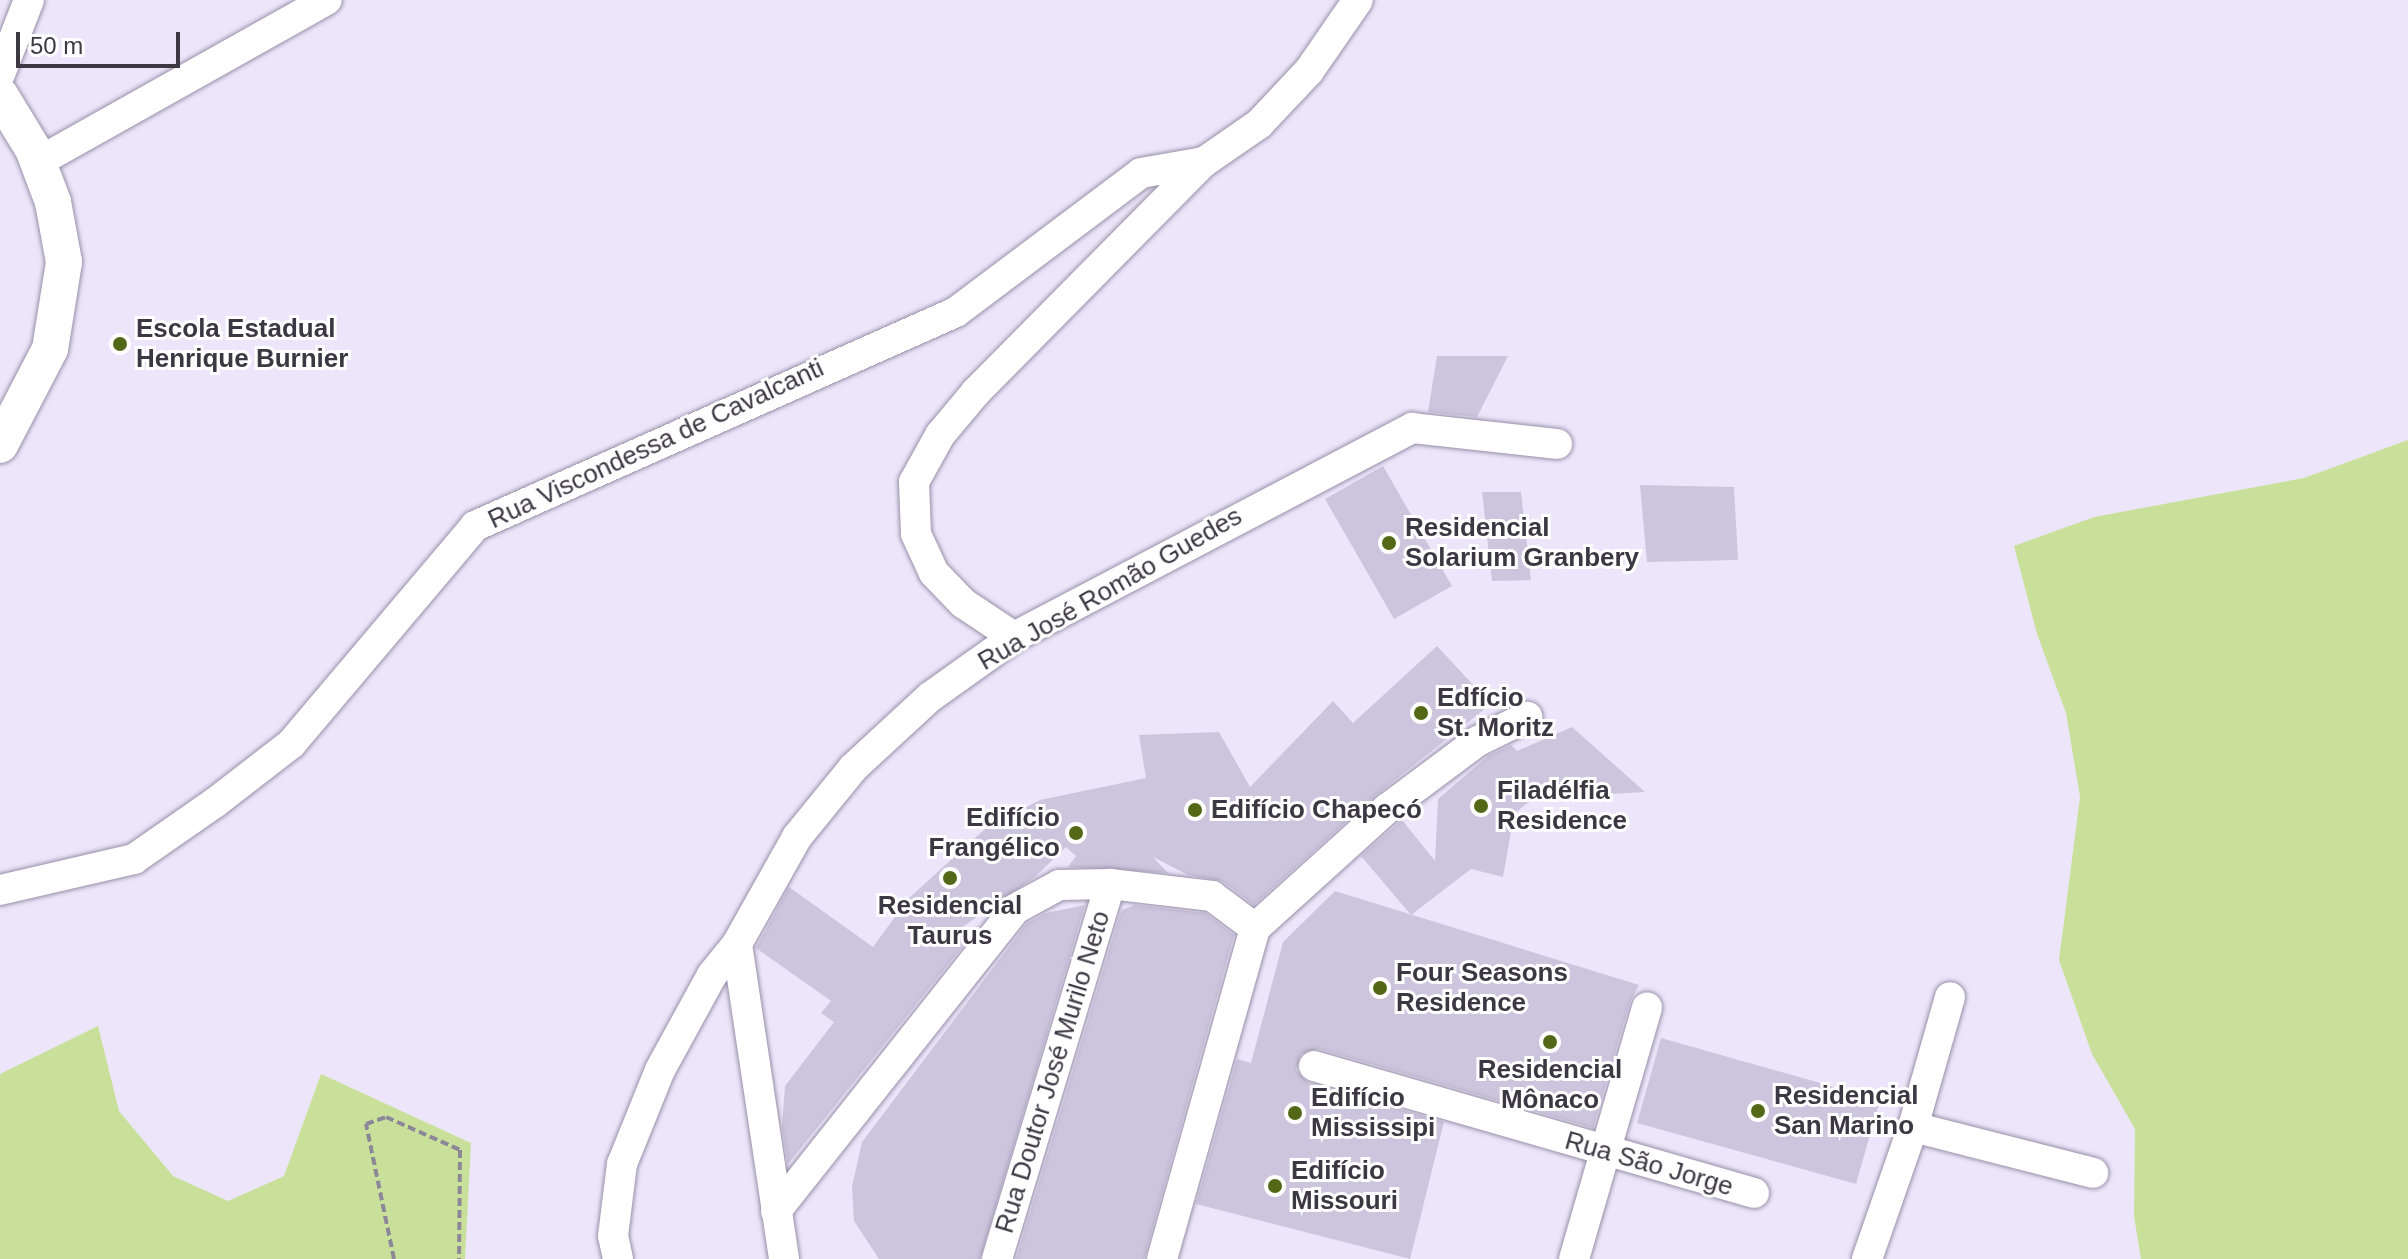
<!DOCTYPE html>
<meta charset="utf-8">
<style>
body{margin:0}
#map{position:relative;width:2408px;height:1259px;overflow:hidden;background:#ede6fb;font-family:Arial,sans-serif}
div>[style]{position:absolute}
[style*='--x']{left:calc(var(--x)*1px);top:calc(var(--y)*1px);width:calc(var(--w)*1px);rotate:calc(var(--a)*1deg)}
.green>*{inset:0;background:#c8e099}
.building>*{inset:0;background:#cdc4de}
.path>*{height:4px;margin-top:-2px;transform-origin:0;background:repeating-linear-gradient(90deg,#8d8898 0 8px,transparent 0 12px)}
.roads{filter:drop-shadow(0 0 2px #9890a8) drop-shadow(0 0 2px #9890a8)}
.minor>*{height:30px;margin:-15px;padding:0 15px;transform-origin:15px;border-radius:15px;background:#fff}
.major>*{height:36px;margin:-18px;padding:0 18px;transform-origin:18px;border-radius:18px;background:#fff}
.dots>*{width:22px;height:22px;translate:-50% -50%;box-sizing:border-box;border:4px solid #fff;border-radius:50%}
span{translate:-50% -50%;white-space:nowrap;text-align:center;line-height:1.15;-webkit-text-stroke:6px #fff;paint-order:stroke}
.poi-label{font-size:26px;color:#3c3843;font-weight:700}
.left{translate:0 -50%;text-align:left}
.right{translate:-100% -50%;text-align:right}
.street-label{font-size:26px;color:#3c3843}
.scale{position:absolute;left:16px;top:32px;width:164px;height:36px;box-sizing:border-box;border:4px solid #3c3843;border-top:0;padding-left:10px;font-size:24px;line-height:28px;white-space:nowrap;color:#3c3843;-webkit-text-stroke:6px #fff;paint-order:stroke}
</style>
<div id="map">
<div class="green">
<div style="clip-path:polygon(2408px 440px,2408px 1259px,2141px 1259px,2134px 1216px,2135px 1129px,2092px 1054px,2059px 960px,2080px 797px,2066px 713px,2037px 634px,2014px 546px,2094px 517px,2304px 478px)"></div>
<div style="clip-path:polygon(98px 1026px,119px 1111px,173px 1176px,228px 1201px,284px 1176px,321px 1074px,471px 1143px,465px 1259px,0 1259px,0 1074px)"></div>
</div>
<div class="building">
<div style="clip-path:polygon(1437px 356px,1508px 356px,1477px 417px,1428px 412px)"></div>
<div style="clip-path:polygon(1383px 466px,1452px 586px,1394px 619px,1325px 499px)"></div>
<div style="clip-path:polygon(1640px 485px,1734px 487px,1738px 560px,1647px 562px)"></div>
<div style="clip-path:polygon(1482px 492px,1521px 492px,1531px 580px,1492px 581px)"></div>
<div style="clip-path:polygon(1437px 646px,1491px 704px,1376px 795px,1254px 905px,1222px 881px,1188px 875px,1153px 857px,1168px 873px,1068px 867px,1076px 856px,1066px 847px,1035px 877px,958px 930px,979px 926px,788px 1164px,782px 1126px,785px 1086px,834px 1022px,821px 1013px,831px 1001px,756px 948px,789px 887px,873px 947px,908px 899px,987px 827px,1040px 800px,1146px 778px,1139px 735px,1219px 732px,1250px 787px,1333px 701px,1353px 723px)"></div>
<div style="clip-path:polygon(1572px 727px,1645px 792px,1557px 797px,1548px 786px,1514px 814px,1503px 877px,1471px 869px,1411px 915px,1361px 856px,1402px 820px,1435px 861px,1438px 799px,1488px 756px,1511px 745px,1517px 751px)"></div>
<div style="clip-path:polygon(1335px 891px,1639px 985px,1630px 1002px,1593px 1128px,1319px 1049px,1301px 1054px,1296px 1070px,1308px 1083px,1444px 1122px,1410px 1259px,1196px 1204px,1237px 1059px,1251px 1063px,1283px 942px)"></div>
<div style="clip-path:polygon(1085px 905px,980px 1259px,879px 1259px,854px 1221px,852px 1187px,862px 1142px,1027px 923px,1046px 913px)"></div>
<div style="clip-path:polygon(1135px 905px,1205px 913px,1234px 935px,1144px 1259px,1016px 1259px,1119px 918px,1122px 910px)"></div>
<div style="clip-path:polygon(1661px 1038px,1880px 1100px,1856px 1184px,1637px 1123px)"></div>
</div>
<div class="path">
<div style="--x:394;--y:1259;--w:138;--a:-101.7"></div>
<div style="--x:366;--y:1124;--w:21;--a:-19"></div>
<div style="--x:386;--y:1117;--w:81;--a:24"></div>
<div style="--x:460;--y:1150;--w:109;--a:90.5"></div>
</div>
<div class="roads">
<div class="minor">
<div style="--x:0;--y:74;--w:79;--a:-68.6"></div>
<div style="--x:38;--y:162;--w:331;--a:-29.3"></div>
<div style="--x:1014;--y:637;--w:61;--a:-146.3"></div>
<div style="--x:963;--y:603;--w:42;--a:-134"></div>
<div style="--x:934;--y:573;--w:43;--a:-114.8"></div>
<div style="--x:916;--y:534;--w:52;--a:-92.2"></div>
<div style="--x:914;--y:482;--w:54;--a:-61"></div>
<div style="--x:940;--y:435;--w:56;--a:-50.1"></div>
<div style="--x:976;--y:392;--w:324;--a:-45.3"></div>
<div style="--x:1204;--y:162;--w:67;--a:-34.6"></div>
<div style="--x:1259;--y:124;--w:73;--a:-46.7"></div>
<div style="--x:1309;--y:71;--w:86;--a:-55.4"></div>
<div style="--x:0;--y:890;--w:138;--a:-13"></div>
<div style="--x:134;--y:859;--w:100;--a:-34.8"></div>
<div style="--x:216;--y:802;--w:95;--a:-37.7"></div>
<div style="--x:291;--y:744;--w:285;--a:-49.8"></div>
<div style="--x:475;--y:526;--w:526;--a:-23.98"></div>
<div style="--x:956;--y:312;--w:231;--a:-36.9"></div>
<div style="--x:1141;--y:173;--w:64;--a:-9.9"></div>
<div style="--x:737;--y:944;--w:318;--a:81.5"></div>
<div style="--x:1314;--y:1066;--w:458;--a:16.1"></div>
<div style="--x:1913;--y:1127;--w:186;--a:14.3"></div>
<div style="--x:776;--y:1211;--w:385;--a:-51.6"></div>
<div style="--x:1015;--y:909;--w:50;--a:-28.6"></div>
<div style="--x:1059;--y:885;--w:51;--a:-1.1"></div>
<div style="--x:1110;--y:884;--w:103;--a:6.7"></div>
<div style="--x:1212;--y:896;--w:54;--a:36.7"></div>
<div style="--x:618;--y:1259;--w:24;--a:-102"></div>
<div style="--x:613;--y:1236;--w:73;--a:-82.9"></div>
<div style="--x:622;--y:1164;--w:101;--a:-68"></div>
<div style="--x:660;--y:1070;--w:108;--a:-61.3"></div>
<div style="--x:712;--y:975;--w:40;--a:-51"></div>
<div style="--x:737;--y:944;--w:123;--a:-60.7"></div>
<div style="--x:797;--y:837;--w:89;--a:-50.9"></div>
<div style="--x:853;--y:768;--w:105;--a:-42.7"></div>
<div style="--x:930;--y:697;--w:103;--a:-35.5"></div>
<div style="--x:1014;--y:637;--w:450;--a:-27.7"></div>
<div style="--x:1412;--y:428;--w:146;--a:6.3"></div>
<div style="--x:997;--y:1259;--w:392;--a:-73.2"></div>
<div style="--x:1162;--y:1259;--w:344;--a:-74.3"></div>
<div style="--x:1255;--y:928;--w:179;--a:-42.1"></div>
<div style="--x:1388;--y:808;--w:112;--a:-36.7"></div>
<div style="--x:1478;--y:741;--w:55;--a:-26.1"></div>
<div style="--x:1574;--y:1259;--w:262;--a:-73.8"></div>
<div style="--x:1867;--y:1259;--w:140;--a:-70.8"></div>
<div style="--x:1913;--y:1127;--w:135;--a:-74.1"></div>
</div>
<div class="major">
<div style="--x:0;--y:95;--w:63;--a:58.6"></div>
<div style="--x:33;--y:149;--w:57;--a:69.3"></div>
<div style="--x:53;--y:202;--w:61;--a:79.6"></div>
<div style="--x:64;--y:262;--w:88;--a:99.1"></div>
<div style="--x:50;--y:349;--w:108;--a:117.5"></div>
</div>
</div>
<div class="dots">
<div style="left:120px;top:344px;background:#536816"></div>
<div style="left:1389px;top:543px;background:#536816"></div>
<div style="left:1421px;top:713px;background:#536816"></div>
<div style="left:1481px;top:806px;background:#536816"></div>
<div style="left:1195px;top:810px;background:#536816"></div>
<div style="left:1076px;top:833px;background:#536816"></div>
<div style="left:950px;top:878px;background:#536816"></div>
<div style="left:1380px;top:988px;background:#536816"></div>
<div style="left:1550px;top:1042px;background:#536816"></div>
<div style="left:1758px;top:1111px;background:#536816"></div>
<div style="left:1295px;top:1113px;background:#536816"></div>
<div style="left:1275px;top:1186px;background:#536816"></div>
</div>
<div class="poi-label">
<span class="left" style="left:136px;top:344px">Escola Estadual<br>Henrique Burnier</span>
<span class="left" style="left:1405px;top:543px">Residencial<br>Solarium Granbery</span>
<span class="left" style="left:1437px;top:713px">Edfício<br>St. Moritz</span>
<span class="left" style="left:1497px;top:806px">Filadélfia<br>Residence</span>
<span class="left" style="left:1211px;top:810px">Edifício Chapecó</span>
<span class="right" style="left:1060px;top:833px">Edifício<br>Frangélico</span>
<span style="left:950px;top:921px">Residencial<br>Taurus</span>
<span class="left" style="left:1396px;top:988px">Four Seasons<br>Residence</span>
<span style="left:1550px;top:1085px">Residencial<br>Mônaco</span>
<span class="left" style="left:1774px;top:1111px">Residencial<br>San Marino</span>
<span class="left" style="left:1311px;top:1113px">Edifício<br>Mississipi</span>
<span class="left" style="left:1291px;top:1186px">Edifício<br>Missouri</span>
</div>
<div class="street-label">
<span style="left:656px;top:444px;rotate:-25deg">Rua Viscondessa de Cavalcanti</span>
<span style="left:1110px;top:589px;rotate:-30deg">Rua José Romão Guedes</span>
<span style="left:1053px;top:1072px;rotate:-73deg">Rua Doutor José Murilo Neto</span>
<span style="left:1649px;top:1164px;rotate:16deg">Rua São Jorge</span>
</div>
<div class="scale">50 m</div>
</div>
